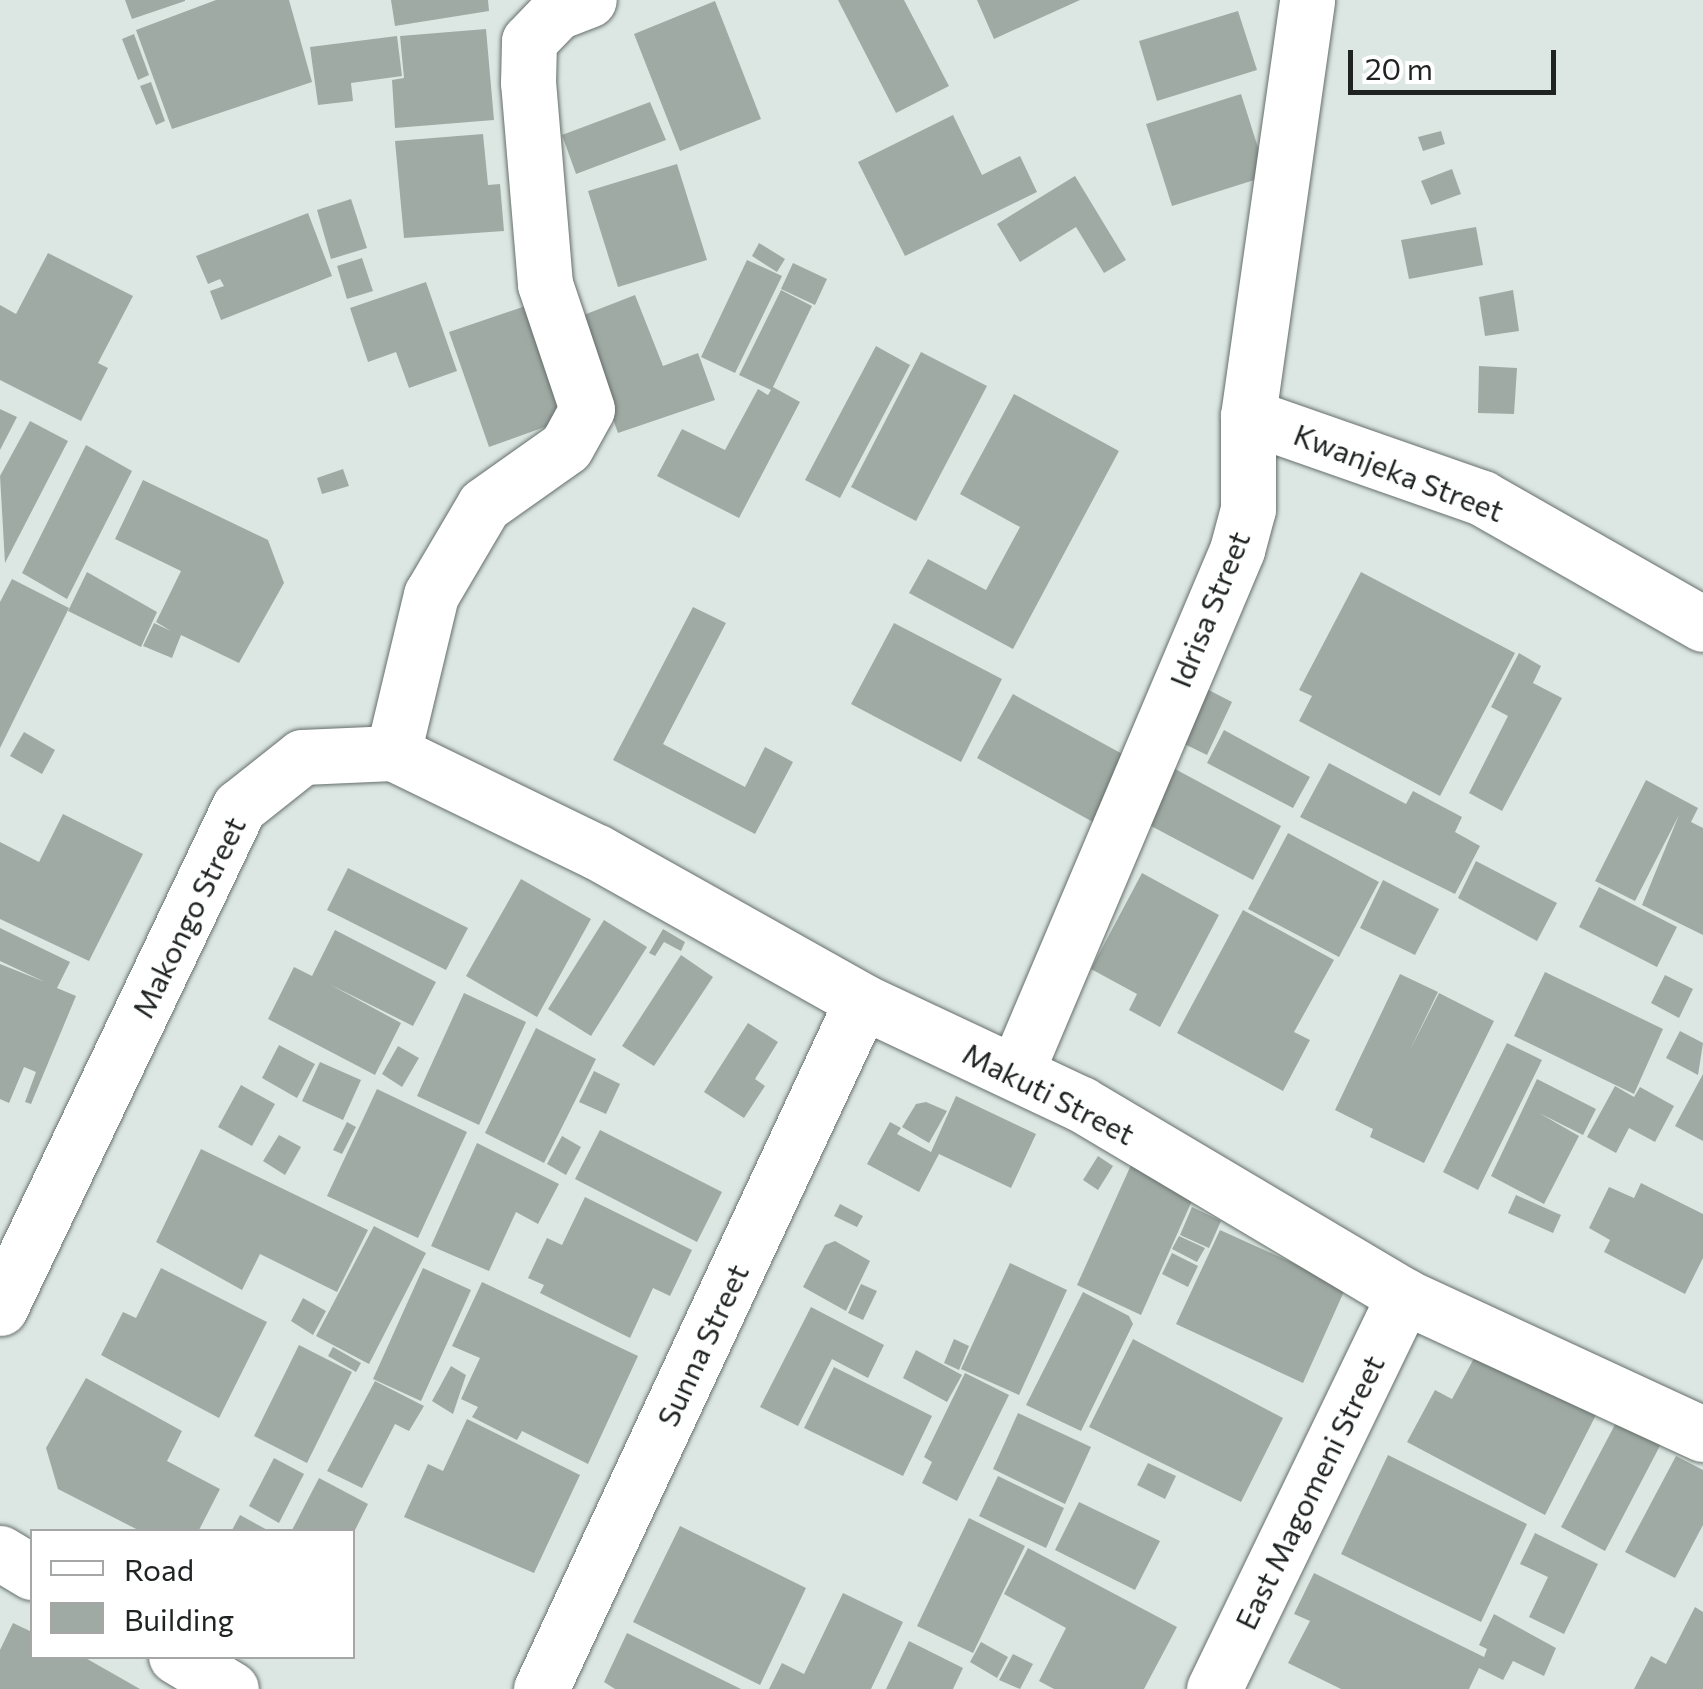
<!DOCTYPE html>
<style>
body{margin:0}
#map{position:relative;width:1703px;height:1689px;overflow:hidden;background:#dce7e3;font-family:Commissioner,sans-serif}
div>[style]{position:absolute}
[style*='--x']{left:calc(var(--x)*1px);top:calc(var(--y)*1px);width:calc(var(--w)*1px);rotate:calc(var(--a)*1deg)}
.building>*{inset:0;background:#a0aaa5}
.roads{filter:drop-shadow(0 0 2px #666f6b) drop-shadow(0 0 2px #666f6b)}
.minor>*{height:55px;margin:-27.5px;padding:0 27.5px;transform-origin:27.5px;border-radius:27.5px;background:#fff}
span{translate:-50% -50%;white-space:nowrap;text-align:center;line-height:1.15;-webkit-text-stroke:10px #fff;paint-order:stroke}
.street-label{font-size:30px;color:#1f2322}
.legend{position:absolute;left:30px;top:1529px;width:325px;height:130px;box-sizing:border-box;background:#fff;border:2px solid #a5a7a7;margin:0;padding:12px 18px;list-style:none;font-size:30px;color:#1f2322}
.legend li{display:flex;align-items:center;gap:20px;height:50px}
.legend b{width:50px;border:2px solid #a5a7a7}
.scale{position:absolute;left:1348px;top:50px;width:208px;height:45px;box-sizing:border-box;border:5px solid #1f2322;border-top:0;padding-left:12px;font-size:30px;line-height:35px;white-space:nowrap;color:#1f2322;-webkit-text-stroke:8px #fff;paint-order:stroke}
</style>
<div id="map">
<div class="building">
<div style="clip-path:polygon(125px 0,185px 0,185px 1px,132px 19px)"></div>
<div style="clip-path:polygon(216px 0,289px 0,312px 82px,172px 129px,136px 30px)"></div>
<div style="clip-path:polygon(391px 0,488px 0,489px 11px,395px 26px)"></div>
<div style="clip-path:polygon(838px 0,904px 0,949px 86px,896px 113px)"></div>
<div style="clip-path:polygon(977px 0,1080px 0,994px 39px)"></div>
<div style="clip-path:polygon(715px 1px,761px 119px,680px 151px,634px 34px)"></div>
<div style="clip-path:polygon(1238px 11px,1257px 70px,1157px 101px,1139px 41px)"></div>
<div style="clip-path:polygon(486px 29px,494px 120px,395px 128px,392px 80px,404px 78px,400px 36px)"></div>
<div style="clip-path:polygon(134px 34px,149px 75px,138px 80px,122px 39px)"></div>
<div style="clip-path:polygon(397px 36px,402px 76px,351px 83px,353px 101px,318px 105px,310px 47px)"></div>
<div style="clip-path:polygon(151px 82px,165px 121px,156px 125px,140px 86px)"></div>
<div style="clip-path:polygon(1241px 94px,1267px 176px,1172px 206px,1146px 124px)"></div>
<div style="clip-path:polygon(650px 102px,666px 140px,576px 174px,562px 135px)"></div>
<div style="clip-path:polygon(953px 115px,982px 175px,1020px 156px,1037px 192px,905px 256px,858px 162px)"></div>
<div style="clip-path:polygon(1441px 131px,1445px 144px,1423px 151px,1418px 137px)"></div>
<div style="clip-path:polygon(483px 134px,488px 185px,500px 184px,504px 231px,404px 238px,395px 141px)"></div>
<div style="clip-path:polygon(677px 164px,707px 260px,618px 287px,588px 191px)"></div>
<div style="clip-path:polygon(1452px 169px,1461px 194px,1431px 205px,1421px 181px)"></div>
<div style="clip-path:polygon(1075px 176px,1126px 260px,1104px 273px,1076px 227px,1020px 262px,997px 224px)"></div>
<div style="clip-path:polygon(351px 199px,367px 248px,331px 259px,317px 210px)"></div>
<div style="clip-path:polygon(308px 213px,332px 276px,221px 320px,210px 291px,224px 286px,220px 279px,208px 284px,196px 256px)"></div>
<div style="clip-path:polygon(1476px 227px,1483px 265px,1409px 279px,1401px 240px)"></div>
<div style="clip-path:polygon(759px 243px,785px 259px,777px 272px,752px 256px)"></div>
<div style="clip-path:polygon(48px 253px,133px 296px,98px 363px,108px 368px,81px 421px,0 380px,0 305px,16px 314px)"></div>
<div style="clip-path:polygon(362px 258px,373px 291px,347px 299px,337px 266px)"></div>
<div style="clip-path:polygon(747px 260px,782px 276px,735px 373px,701px 357px)"></div>
<div style="clip-path:polygon(793px 263px,827px 279px,815px 305px,781px 289px)"></div>
<div style="clip-path:polygon(426px 282px,457px 371px,409px 388px,396px 352px,368px 362px,350px 308px)"></div>
<div style="clip-path:polygon(781px 290px,812px 306px,773px 387px,800px 402px,739px 518px,657px 476px,682px 429px,725px 450px,758px 389px,768px 395px,771px 390px,739px 375px)"></div>
<div style="clip-path:polygon(1513px 290px,1519px 331px,1485px 336px,1479px 297px)"></div>
<div style="clip-path:polygon(635px 295px,663px 366px,698px 353px,715px 400px,618px 433px,576px 318px)"></div>
<div style="clip-path:polygon(537px 302px,578px 415px,489px 447px,449px 332px)"></div>
<div style="clip-path:polygon(876px 346px,910px 365px,840px 498px,805px 480px)"></div>
<div style="clip-path:polygon(921px 352px,987px 386px,916px 521px,851px 487px)"></div>
<div style="clip-path:polygon(1479px 366px,1517px 368px,1514px 414px,1478px 413px)"></div>
<div style="clip-path:polygon(1014px 394px,1119px 451px,1013px 649px,909px 593px,928px 559px,986px 590px,1020px 527px,960px 494px)"></div>
<div style="clip-path:polygon(0 409px,17px 417px,0 450px)"></div>
<div style="clip-path:polygon(30px 421px,68px 441px,5px 563px,0 476px)"></div>
<div style="clip-path:polygon(86px 445px,132px 471px,67px 599px,22px 573px)"></div>
<div style="clip-path:polygon(343px 469px,349px 486px,322px 494px,317px 478px)"></div>
<div style="clip-path:polygon(143px 480px,268px 540px,284px 583px,239px 663px,181px 635px,172px 658px,143px 646px,154px 623px,171px 631px,156px 622px,181px 571px,115px 539px)"></div>
<div style="clip-path:polygon(87px 572px,157px 612px,141px 647px,68px 611px)"></div>
<div style="clip-path:polygon(1361px 572px,1515px 653px,1440px 796px,1299px 721px,1312px 696px,1299px 690px)"></div>
<div style="clip-path:polygon(12px 579px,69px 608px,0 748px,0 602px)"></div>
<div style="clip-path:polygon(693px 607px,726px 623px,663px 744px,745px 787px,765px 747px,793px 762px,755px 834px,613px 760px)"></div>
<div style="clip-path:polygon(894px 623px,1002px 679px,961px 762px,851px 704px)"></div>
<div style="clip-path:polygon(1519px 653px,1541px 666px,1533px 683px,1562px 698px,1502px 811px,1469px 793px,1508px 716px,1491px 707px)"></div>
<div style="clip-path:polygon(1195px 683px,1232px 702px,1207px 755px,1168px 736px)"></div>
<div style="clip-path:polygon(1013px 694px,1137px 762px,1102px 827px,977px 758px)"></div>
<div style="clip-path:polygon(1224px 730px,1310px 777px,1293px 808px,1207px 763px)"></div>
<div style="clip-path:polygon(24px 732px,55px 750px,42px 774px,10px 756px)"></div>
<div style="clip-path:polygon(1164px 763px,1281px 826px,1253px 880px,1136px 818px)"></div>
<div style="clip-path:polygon(1329px 763px,1406px 804px,1413px 791px,1462px 817px,1455px 832px,1480px 846px,1455px 894px,1300px 817px)"></div>
<div style="clip-path:polygon(1646px 780px,1698px 808px,1691px 822px,1703px 828px,1703px 935px,1642px 905px,1679px 815px,1635px 901px,1595px 881px)"></div>
<div style="clip-path:polygon(63px 814px,143px 854px,89px 961px,0 919px,0 842px,39px 862px)"></div>
<div style="clip-path:polygon(1288px 833px,1379px 882px,1339px 957px,1248px 909px)"></div>
<div style="clip-path:polygon(1476px 861px,1557px 903px,1537px 941px,1458px 898px)"></div>
<div style="clip-path:polygon(348px 868px,468px 928px,446px 970px,327px 910px)"></div>
<div style="clip-path:polygon(1142px 873px,1219px 915px,1160px 1027px,1129px 1010px,1137px 994px,1091px 969px)"></div>
<div style="clip-path:polygon(521px 879px,591px 919px,537px 1017px,466px 976px)"></div>
<div style="clip-path:polygon(1383px 880px,1439px 909px,1415px 955px,1360px 928px)"></div>
<div style="clip-path:polygon(1599px 887px,1677px 927px,1657px 967px,1579px 927px)"></div>
<div style="clip-path:polygon(1243px 910px,1334px 960px,1294px 1032px,1310px 1040px,1283px 1091px,1177px 1033px)"></div>
<div style="clip-path:polygon(604px 920px,647px 947px,591px 1036px,548px 1009px)"></div>
<div style="clip-path:polygon(0 928px,70px 962px,57px 988px,76px 996px,31px 1104px,25px 1102px,36px 1072px,24px 1067px,9px 1103px,0 1099px,0 964px,45px 982px,0 961px)"></div>
<div style="clip-path:polygon(663px 929px,685px 942px,681px 951px,664px 942px,655px 956px,649px 953px)"></div>
<div style="clip-path:polygon(335px 930px,436px 982px,413px 1026px,329px 984px,401px 1023px,375px 1075px,268px 1019px,294px 967px,312px 976px)"></div>
<div style="clip-path:polygon(681px 955px,713px 977px,654px 1066px,622px 1046px)"></div>
<div style="clip-path:polygon(1545px 972px,1663px 1029px,1634px 1094px,1514px 1036px)"></div>
<div style="clip-path:polygon(1400px 974px,1438px 992px,1410px 1050px,1439px 993px,1494px 1021px,1424px 1163px,1370px 1137px,1373px 1129px,1335px 1110px)"></div>
<div style="clip-path:polygon(1665px 975px,1693px 989px,1679px 1018px,1651px 1003px)"></div>
<div style="clip-path:polygon(464px 993px,526px 1022px,479px 1125px,417px 1096px)"></div>
<div style="clip-path:polygon(748px 1023px,778px 1042px,755px 1079px,765px 1086px,744px 1118px,704px 1092px)"></div>
<div style="clip-path:polygon(536px 1028px,596px 1059px,544px 1163px,485px 1133px)"></div>
<div style="clip-path:polygon(1680px 1031px,1703px 1043px,1698px 1075px,1666px 1058px)"></div>
<div style="clip-path:polygon(1507px 1043px,1542px 1060px,1478px 1190px,1443px 1172px)"></div>
<div style="clip-path:polygon(279px 1045px,315px 1064px,297px 1098px,262px 1078px)"></div>
<div style="clip-path:polygon(398px 1046px,419px 1058px,402px 1087px,382px 1074px)"></div>
<div style="clip-path:polygon(320px 1062px,361px 1080px,343px 1120px,302px 1101px)"></div>
<div style="clip-path:polygon(594px 1071px,620px 1084px,606px 1114px,579px 1102px)"></div>
<div style="clip-path:polygon(1703px 1074px,1703px 1141px,1675px 1126px)"></div>
<div style="clip-path:polygon(1537px 1079px,1596px 1109px,1583px 1135px,1539px 1113px,1579px 1136px,1544px 1204px,1491px 1176px)"></div>
<div style="clip-path:polygon(241px 1085px,275px 1104px,252px 1146px,218px 1127px)"></div>
<div style="clip-path:polygon(1615px 1086px,1634px 1097px,1640px 1087px,1674px 1106px,1655px 1142px,1629px 1128px,1616px 1153px,1587px 1137px)"></div>
<div style="clip-path:polygon(377px 1089px,467px 1132px,418px 1238px,327px 1196px)"></div>
<div style="clip-path:polygon(956px 1096px,1036px 1134px,1011px 1188px,939px 1154px,919px 1192px,867px 1164px,890px 1122px,901px 1128px,897px 1134px,931px 1152px)"></div>
<div style="clip-path:polygon(926px 1102px,947px 1111px,929px 1143px,902px 1127px,916px 1104px)"></div>
<div style="clip-path:polygon(347px 1122px,356px 1127px,342px 1154px,333px 1150px)"></div>
<div style="clip-path:polygon(600px 1130px,722px 1192px,697px 1242px,575px 1179px)"></div>
<div style="clip-path:polygon(279px 1135px,301px 1147px,285px 1175px,263px 1161px)"></div>
<div style="clip-path:polygon(562px 1136px,581px 1147px,566px 1175px,547px 1164px)"></div>
<div style="clip-path:polygon(477px 1143px,559px 1184px,538px 1224px,516px 1212px,489px 1271px,431px 1246px)"></div>
<div style="clip-path:polygon(201px 1149px,368px 1230px,337px 1292px,260px 1254px,242px 1290px,156px 1242px)"></div>
<div style="clip-path:polygon(1098px 1156px,1113px 1166px,1098px 1190px,1083px 1180px)"></div>
<div style="clip-path:polygon(1131px 1165px,1195px 1194px,1141px 1315px,1077px 1285px)"></div>
<div style="clip-path:polygon(1641px 1183px,1703px 1214px,1703px 1258px,1685px 1294px,1604px 1252px,1610px 1240px,1589px 1228px,1609px 1187px,1634px 1198px)"></div>
<div style="clip-path:polygon(1516px 1195px,1561px 1215px,1553px 1233px,1508px 1213px)"></div>
<div style="clip-path:polygon(585px 1197px,692px 1250px,670px 1296px,653px 1288px,630px 1338px,540px 1293px,544px 1285px,528px 1278px,547px 1238px,562px 1245px)"></div>
<div style="clip-path:polygon(840px 1204px,863px 1216px,857px 1227px,834px 1216px)"></div>
<div style="clip-path:polygon(1192px 1207px,1221px 1221px,1209px 1248px,1180px 1235px)"></div>
<div style="clip-path:polygon(374px 1226px,426px 1253px,369px 1364px,316px 1336px)"></div>
<div style="clip-path:polygon(1220px 1230px,1346px 1287px,1303px 1383px,1176px 1324px)"></div>
<div style="clip-path:polygon(1179px 1236px,1205px 1248px,1197px 1262px,1172px 1249px)"></div>
<div style="clip-path:polygon(835px 1241px,870px 1261px,846px 1311px,803px 1287px,825px 1245px)"></div>
<div style="clip-path:polygon(1172px 1253px,1198px 1266px,1188px 1287px,1162px 1274px)"></div>
<div style="clip-path:polygon(1010px 1263px,1067px 1290px,1019px 1395px,961px 1369px)"></div>
<div style="clip-path:polygon(161px 1268px,267px 1322px,219px 1418px,101px 1355px,123px 1312px,136px 1318px)"></div>
<div style="clip-path:polygon(423px 1268px,471px 1290px,421px 1401px,373px 1379px)"></div>
<div style="clip-path:polygon(482px 1282px,638px 1356px,588px 1464px,522px 1431px,517px 1440px,472px 1417px,478px 1407px,461px 1399px,480px 1358px,452px 1346px)"></div>
<div style="clip-path:polygon(861px 1284px,877px 1291px,863px 1320px,848px 1313px)"></div>
<div style="clip-path:polygon(1083px 1292px,1129px 1316px,1133px 1324px,1081px 1431px,1026px 1405px)"></div>
<div style="clip-path:polygon(303px 1298px,326px 1311px,313px 1335px,291px 1321px)"></div>
<div style="clip-path:polygon(811px 1307px,884px 1345px,868px 1378px,832px 1359px,798px 1426px,760px 1407px)"></div>
<div style="clip-path:polygon(954px 1339px,969px 1346px,959px 1370px,944px 1363px)"></div>
<div style="clip-path:polygon(1133px 1339px,1283px 1418px,1241px 1502px,1089px 1427px)"></div>
<div style="clip-path:polygon(299px 1345px,352px 1372px,307px 1463px,254px 1436px)"></div>
<div style="clip-path:polygon(333px 1347px,361px 1363px,356px 1372px,328px 1356px)"></div>
<div style="clip-path:polygon(1479px 1349px,1598px 1411px,1545px 1515px,1407px 1442px,1435px 1390px,1452px 1399px)"></div>
<div style="clip-path:polygon(916px 1350px,962px 1375px,947px 1402px,903px 1378px)"></div>
<div style="clip-path:polygon(451px 1366px,466px 1375px,453px 1414px,432px 1401px)"></div>
<div style="clip-path:polygon(834px 1367px,932px 1416px,903px 1476px,804px 1428px)"></div>
<div style="clip-path:polygon(965px 1373px,1009px 1395px,957px 1501px,922px 1483px,932px 1462px,924px 1457px)"></div>
<div style="clip-path:polygon(86px 1378px,182px 1431px,167px 1461px,220px 1489px,198px 1532px,142px 1532px,58px 1489px,46px 1448px)"></div>
<div style="clip-path:polygon(375px 1381px,424px 1406px,409px 1431px,395px 1424px,362px 1488px,327px 1471px)"></div>
<div style="clip-path:polygon(1018px 1413px,1091px 1447px,1065px 1504px,993px 1469px)"></div>
<div style="clip-path:polygon(1619px 1417px,1663px 1440px,1605px 1551px,1561px 1527px)"></div>
<div style="clip-path:polygon(467px 1419px,580px 1475px,534px 1573px,404px 1517px,428px 1464px,443px 1471px)"></div>
<div style="clip-path:polygon(1388px 1455px,1527px 1524px,1481px 1622px,1341px 1554px)"></div>
<div style="clip-path:polygon(1676px 1456px,1703px 1470px,1703px 1525px,1675px 1578px,1625px 1552px)"></div>
<div style="clip-path:polygon(274px 1458px,304px 1474px,279px 1523px,249px 1506px)"></div>
<div style="clip-path:polygon(1148px 1463px,1176px 1476px,1165px 1499px,1137px 1485px)"></div>
<div style="clip-path:polygon(998px 1476px,1064px 1508px,1046px 1548px,979px 1516px)"></div>
<div style="clip-path:polygon(319px 1478px,368px 1504px,354px 1532px,291px 1532px)"></div>
<div style="clip-path:polygon(1079px 1502px,1160px 1541px,1135px 1590px,1055px 1550px)"></div>
<div style="clip-path:polygon(240px 1515px,271px 1532px,231px 1532px)"></div>
<div style="clip-path:polygon(969px 1518px,1025px 1546px,973px 1653px,917px 1626px)"></div>
<div style="clip-path:polygon(680px 1526px,806px 1588px,760px 1685px,633px 1622px)"></div>
<div style="clip-path:polygon(1535px 1533px,1598px 1564px,1564px 1634px,1529px 1617px,1548px 1577px,1520px 1564px)"></div>
<div style="clip-path:polygon(1028px 1548px,1177px 1627px,1144px 1689px,1054px 1689px,1039px 1681px,1066px 1628px,1004px 1594px)"></div>
<div style="clip-path:polygon(1314px 1573px,1484px 1657px,1487px 1649px,1479px 1645px,1494px 1614px,1556px 1648px,1544px 1676px,1513px 1661px,1503px 1680px,1479px 1668px,1469px 1689px,1341px 1689px,1288px 1663px,1310px 1621px,1294px 1614px)"></div>
<div style="clip-path:polygon(843px 1593px,903px 1622px,871px 1689px,769px 1689px,782px 1663px,804px 1674px)"></div>
<div style="clip-path:polygon(1695px 1607px,1703px 1612px,1703px 1689px,1634px 1689px,1651px 1656px,1666px 1664px)"></div>
<div style="clip-path:polygon(13px 1623px,32px 1632px,32px 1656px,82px 1656px,140px 1689px,0 1689px,0 1650px)"></div>
<div style="clip-path:polygon(627px 1633px,741px 1689px,615px 1689px,604px 1682px)"></div>
<div style="clip-path:polygon(909px 1641px,963px 1668px,953px 1689px,886px 1689px)"></div>
<div style="clip-path:polygon(981px 1642px,1008px 1657px,997px 1678px,970px 1662px)"></div>
<div style="clip-path:polygon(1013px 1654px,1033px 1664px,1020px 1689px,999px 1680px)"></div>
</div>
<div class="roads">
<div class="minor">
<div style="--x:1248;--y:416;--w:248;--a:19.3"></div>
<div style="--x:1482;--y:498;--w:254;--a:29.7"></div>
<div style="--x:393;--y:753;--w:163;--a:-76.5"></div>
<div style="--x:431;--y:595;--w:104;--a:-59.5"></div>
<div style="--x:484;--y:505;--w:100;--a:-35.3"></div>
<div style="--x:566;--y:447;--w:43;--a:-61.1"></div>
<div style="--x:587;--y:409;--w:132;--a:-108.6"></div>
<div style="--x:545;--y:284;--w:202;--a:-94.8"></div>
<div style="--x:528;--y:83;--w:42;--a:-88.6"></div>
<div style="--x:529;--y:41;--w:40;--a:-46"></div>
<div style="--x:557;--y:12;--w:34;--a:-21"></div>
<div style="--x:1016;--y:1072;--w:567;--a:-67.05"></div>
<div style="--x:1237;--y:550;--w:42;--a:-75"></div>
<div style="--x:1248;--y:509;--w:93;--a:-90"></div>
<div style="--x:1248;--y:416;--w:420;--a:-81.9"></div>
<div style="--x:0;--y:1308;--w:555;--a:-64.5"></div>
<div style="--x:239;--y:807;--w:80;--a:-38.4"></div>
<div style="--x:302;--y:757;--w:91;--a:-2.5"></div>
<div style="--x:393;--y:753;--w:227;--a:25.9"></div>
<div style="--x:597;--y:852;--w:304;--a:29.3"></div>
<div style="--x:862;--y:1001;--w:242;--a:25.2"></div>
<div style="--x:1081;--y:1104;--w:376;--a:30.7"></div>
<div style="--x:1404;--y:1296;--w:329;--a:24.8"></div>
<div style="--x:0;--y:1553;--w:37;--a:31"></div>
<div style="--x:176;--y:1656;--w:64;--a:31"></div>
<div style="--x:541;--y:1689;--w:759;--a:-64.99"></div>
<div style="--x:1214;--y:1689;--w:437;--a:-64.2"></div>
</div>
</div>
<div class="street-label">
<span style="left:1399px;top:472px;rotate:21deg">Kwanjeka Street</span>
<span style="left:1209px;top:609px;rotate:-68deg">Idrisa Street</span>
<span style="left:188px;top:917px;rotate:-64deg">Makongo Street</span>
<span style="left:1049px;top:1093px;rotate:27deg">Makuti Street</span>
<span style="left:702px;top:1345px;rotate:-65deg">Sunna Street</span>
<span style="left:1309px;top:1492px;rotate:-64deg">East Magomeni Street</span>
</div>
<ul class="legend">
<li><b style="height:12px;background:#fff"></b>Road</li>
<li><b style="height:28px;background:#a0aaa5"></b>Building</li>
</ul>
<div class="scale">20 m</div>
</div>
